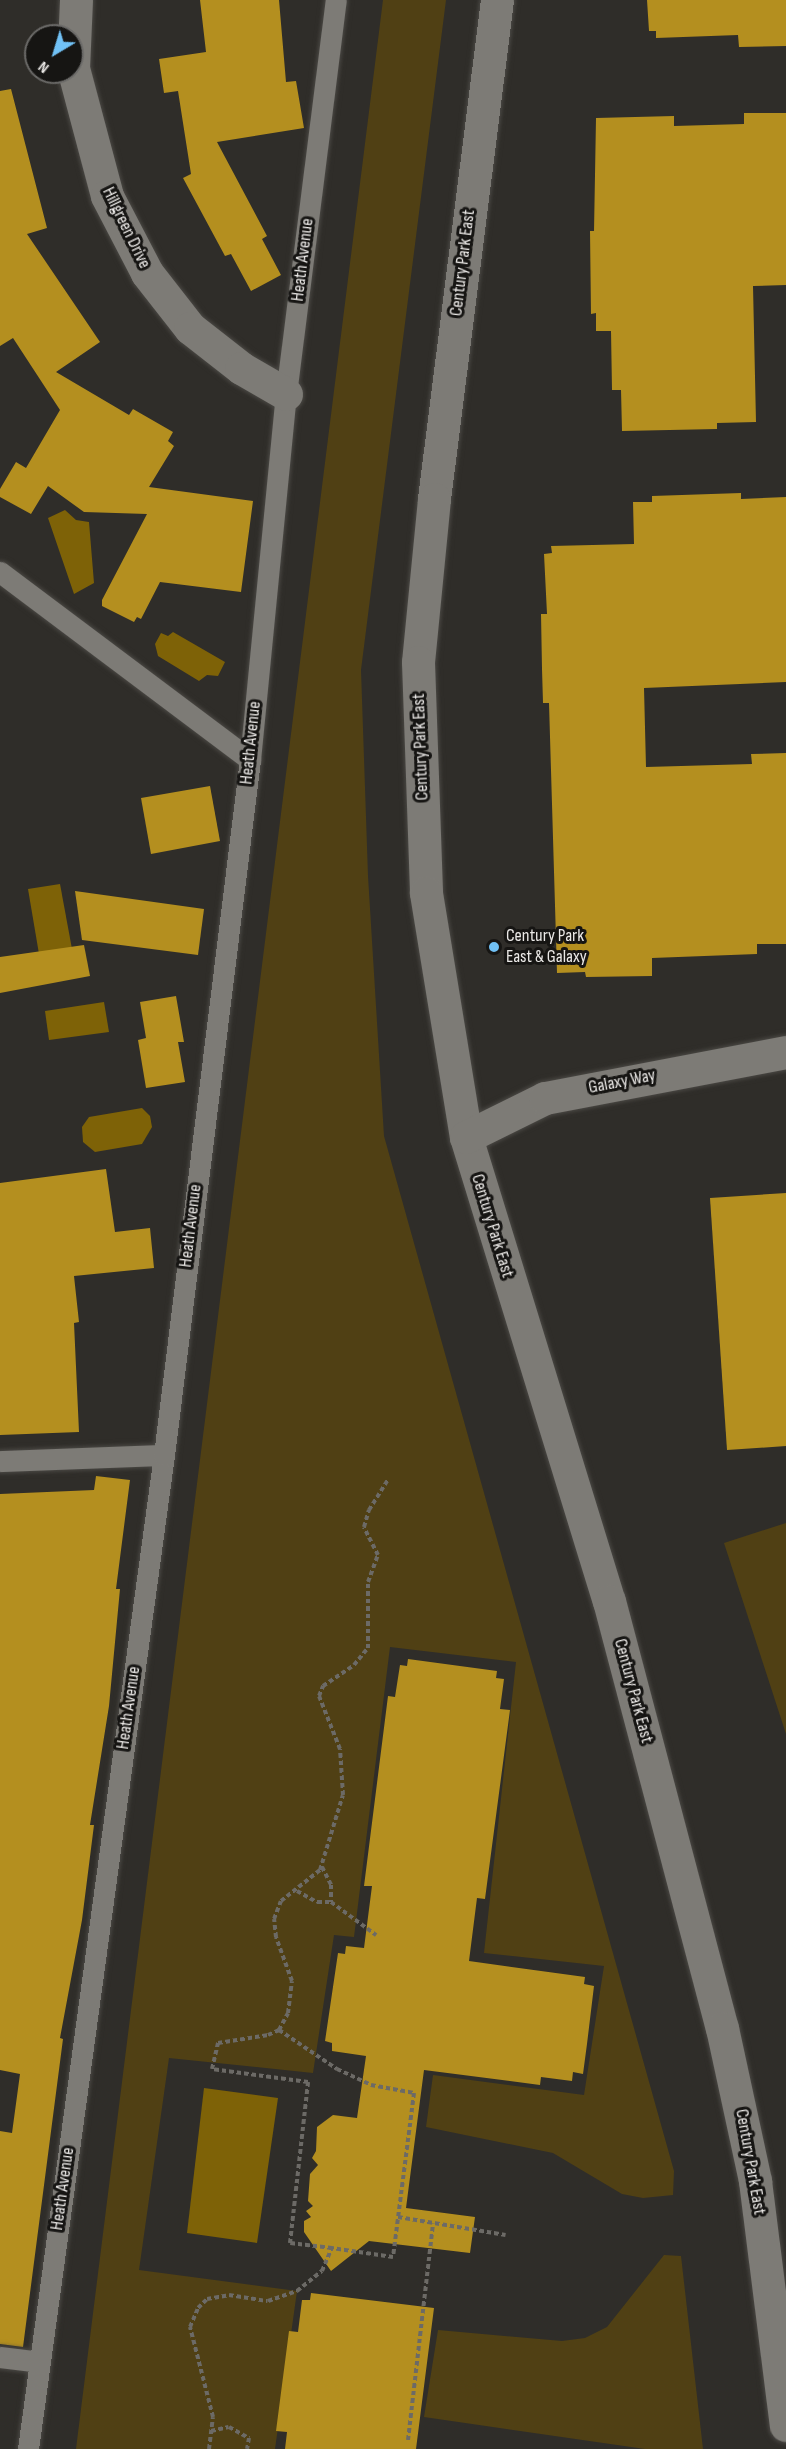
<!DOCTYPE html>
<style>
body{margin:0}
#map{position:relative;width:786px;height:2449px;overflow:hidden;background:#2f2d29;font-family:"Sofia Sans Condensed",sans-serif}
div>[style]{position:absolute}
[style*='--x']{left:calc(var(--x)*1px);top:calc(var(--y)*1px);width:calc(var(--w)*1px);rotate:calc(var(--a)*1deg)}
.green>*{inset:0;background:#504014}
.water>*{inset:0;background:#7e6207}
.building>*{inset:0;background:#b48f1f}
.path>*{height:4px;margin-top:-2px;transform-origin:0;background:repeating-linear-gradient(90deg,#6c6a66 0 4.5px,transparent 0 7.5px)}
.roads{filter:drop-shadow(0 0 2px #4a4844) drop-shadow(0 0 2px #4a4844)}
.lane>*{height:21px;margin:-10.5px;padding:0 10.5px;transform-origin:10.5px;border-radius:10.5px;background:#7d7b76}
.street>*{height:33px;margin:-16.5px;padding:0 16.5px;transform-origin:16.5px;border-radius:16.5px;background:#7d7b76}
.secondary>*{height:33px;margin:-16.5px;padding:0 16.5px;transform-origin:16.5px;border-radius:16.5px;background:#7d7b76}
.dots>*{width:16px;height:16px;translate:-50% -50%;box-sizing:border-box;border:3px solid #161513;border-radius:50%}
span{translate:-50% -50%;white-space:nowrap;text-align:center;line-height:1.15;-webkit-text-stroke:6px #161513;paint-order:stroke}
.street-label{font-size:18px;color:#ebe9e7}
.poi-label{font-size:18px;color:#ebe9e7}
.left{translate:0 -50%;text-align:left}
.north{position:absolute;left:24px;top:24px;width:60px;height:60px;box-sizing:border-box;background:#161513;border:2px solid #6b6a68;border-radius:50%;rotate:218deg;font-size:16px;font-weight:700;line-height:24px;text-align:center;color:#ebe9e7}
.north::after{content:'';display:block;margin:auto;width:21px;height:27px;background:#71c1f5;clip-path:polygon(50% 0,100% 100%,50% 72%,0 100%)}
</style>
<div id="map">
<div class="green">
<div style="clip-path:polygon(383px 0,446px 0,361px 670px,368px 876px,384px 1136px,674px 2171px,673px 2195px,643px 2198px,622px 2194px,553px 2153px,426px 2127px,433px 2075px,584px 2095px,604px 1966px,484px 1953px,516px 1662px,390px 1647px,354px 1937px,334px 1935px,313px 2073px,169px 2058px,139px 2270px,297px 2291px,275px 2449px,76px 2449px)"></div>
<div style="clip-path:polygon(786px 1523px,786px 1734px,724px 1543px)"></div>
<div style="clip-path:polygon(664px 2255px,681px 2256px,703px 2449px,645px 2449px,424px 2417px,438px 2330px,562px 2341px,585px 2338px,607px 2327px)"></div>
</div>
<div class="water">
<div style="clip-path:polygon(65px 510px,76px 520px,89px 522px,94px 583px,74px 594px,48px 518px)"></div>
<div style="clip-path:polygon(173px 632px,225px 662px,218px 676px,207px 675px,199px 681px,158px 656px,155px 644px,161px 633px,168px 636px)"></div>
<div style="clip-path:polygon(60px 884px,72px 949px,39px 954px,28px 889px)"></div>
<div style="clip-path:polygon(104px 1002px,109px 1032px,49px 1040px,45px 1011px)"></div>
<div style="clip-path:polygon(142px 1108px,150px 1116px,152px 1127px,142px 1144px,95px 1152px,83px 1142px,82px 1127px,89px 1117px)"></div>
<div style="clip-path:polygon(204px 2088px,278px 2098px,257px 2243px,187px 2233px)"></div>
</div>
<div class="building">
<div style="clip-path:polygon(200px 0,279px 0,286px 82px,296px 81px,304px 128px,217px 142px,267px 236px,262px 239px,281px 275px,251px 291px,231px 254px,225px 256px,183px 178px,191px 174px,178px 91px,164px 93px,159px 59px,206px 52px)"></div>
<div style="clip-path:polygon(647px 0,786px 0,786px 46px,739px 47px,738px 35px,656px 38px,656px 31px,649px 31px)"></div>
<div style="clip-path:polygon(11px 89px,47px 228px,27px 234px,100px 342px,56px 372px,129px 415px,133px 409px,173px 432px,168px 441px,174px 446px,149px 487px,253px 501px,241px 592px,160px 582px,141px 619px,137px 617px,134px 622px,102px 606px,102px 600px,147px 514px,84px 512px,48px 486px,31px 514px,0 497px,0 489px,16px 462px,26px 468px,60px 410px,13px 338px,0 346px,0 91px)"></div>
<div style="clip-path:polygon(744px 113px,786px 113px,786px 285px,753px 286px,756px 422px,717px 423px,717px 429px,622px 431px,621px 390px,612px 390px,611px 331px,596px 331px,596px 313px,591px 314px,590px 231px,594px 231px,596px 118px,674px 116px,674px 126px,744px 124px)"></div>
<div style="clip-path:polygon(741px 493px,741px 499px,786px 497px,786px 682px,644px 688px,646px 767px,752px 764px,751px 754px,786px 753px,786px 944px,757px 944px,757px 954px,652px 958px,652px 976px,586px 977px,585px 972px,557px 973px,549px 703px,543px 703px,542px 669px,541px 614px,547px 614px,544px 554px,552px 553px,551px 546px,634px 544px,633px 502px,652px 502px,652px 496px)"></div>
<div style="clip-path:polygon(210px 786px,220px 841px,151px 854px,141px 798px)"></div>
<div style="clip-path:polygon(75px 891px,204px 909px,198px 955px,82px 940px)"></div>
<div style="clip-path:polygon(84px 945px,90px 976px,0 993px,0 957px)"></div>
<div style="clip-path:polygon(176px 996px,184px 1042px,178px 1042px,185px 1082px,146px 1088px,138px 1040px,146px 1038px,140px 1002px)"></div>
<div style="clip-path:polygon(106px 1169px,115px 1232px,150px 1228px,154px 1268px,74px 1276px,79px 1322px,74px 1323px,79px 1432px,0 1435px,0 1183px)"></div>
<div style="clip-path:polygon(786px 1193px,786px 1446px,727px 1450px,710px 1198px)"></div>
<div style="clip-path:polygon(96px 1476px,130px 1480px,116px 1589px,120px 1589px,109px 1706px,90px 1825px,94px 1825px,82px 1920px,60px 2038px,63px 2039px,23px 2347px,0 2344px,0 2131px,12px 2133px,20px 2074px,0 2070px,0 1494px,94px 1490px)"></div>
<div style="clip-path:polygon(408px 1659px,497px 1671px,496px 1678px,504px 1679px,500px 1709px,510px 1710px,485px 1899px,477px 1898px,469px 1961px,585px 1977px,584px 1984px,594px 1986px,587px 2044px,583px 2074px,573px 2072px,572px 2081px,541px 2077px,540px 2085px,424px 2070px,406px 2208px,475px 2217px,470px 2253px,369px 2241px,331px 2271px,304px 2232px,304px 2221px,311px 2217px,306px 2211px,313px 2206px,308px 2201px,310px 2174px,318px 2165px,312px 2158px,316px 2151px,317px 2127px,333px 2115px,357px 2118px,366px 2056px,332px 2051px,332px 2043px,325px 2041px,338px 1953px,345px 1954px,346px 1946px,364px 1948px,372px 1886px,364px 1886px,388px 1696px,395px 1697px,400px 1665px,407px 1666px)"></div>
<div style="clip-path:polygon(311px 2293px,434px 2308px,416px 2449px,285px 2449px,287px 2432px,276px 2431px,289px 2331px,298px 2332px,302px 2300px,310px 2300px)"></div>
</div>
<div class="path">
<div style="--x:322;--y:1867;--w:20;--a:63"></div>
<div style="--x:331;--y:1885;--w:17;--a:90"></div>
<div style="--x:297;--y:1891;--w:23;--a:29"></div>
<div style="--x:317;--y:1902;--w:14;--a:0"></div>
<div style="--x:331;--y:1902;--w:56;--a:36.3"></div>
<div style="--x:279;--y:2030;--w:70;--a:33.9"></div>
<div style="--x:337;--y:2069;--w:38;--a:25"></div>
<div style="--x:371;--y:2085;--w:44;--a:10.5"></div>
<div style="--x:414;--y:2093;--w:165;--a:97.3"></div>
<div style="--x:393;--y:2257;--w:62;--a:-171.6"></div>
<div style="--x:398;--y:2217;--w:109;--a:9.5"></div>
<div style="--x:211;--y:2431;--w:18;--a:-13"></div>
<div style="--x:229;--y:2427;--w:23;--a:29"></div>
<div style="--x:249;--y:2438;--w:11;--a:100"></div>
<div style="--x:408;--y:2440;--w:218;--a:-83.4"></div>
<div style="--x:209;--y:2449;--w:32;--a:-83"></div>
<div style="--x:213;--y:2417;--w:93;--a:-104.3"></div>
<div style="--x:190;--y:2327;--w:21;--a:-67"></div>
<div style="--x:198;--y:2308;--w:13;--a:-45"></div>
<div style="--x:207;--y:2299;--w:22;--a:-10"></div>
<div style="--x:229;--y:2295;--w:39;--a:9"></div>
<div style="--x:268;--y:2301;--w:31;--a:-19"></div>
<div style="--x:297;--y:2291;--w:32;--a:-39"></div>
<div style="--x:322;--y:2271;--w:25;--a:-67"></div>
<div style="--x:332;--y:2248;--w:42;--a:-173.2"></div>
<div style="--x:290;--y:2243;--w:162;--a:-83.6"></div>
<div style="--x:308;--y:2082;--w:97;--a:-172.3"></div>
<div style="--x:212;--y:2069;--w:27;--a:-77"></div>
<div style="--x:218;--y:2043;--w:51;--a:-9.1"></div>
<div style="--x:268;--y:2035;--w:12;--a:-24"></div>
<div style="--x:279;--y:2030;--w:19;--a:-62"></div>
<div style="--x:288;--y:2013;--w:32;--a:-83"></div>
<div style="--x:292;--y:1981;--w:47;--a:-110"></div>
<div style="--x:276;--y:1937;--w:18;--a:-96"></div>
<div style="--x:274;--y:1919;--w:19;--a:-69"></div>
<div style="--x:281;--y:1901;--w:50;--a:-38.5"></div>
<div style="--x:320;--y:1870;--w:78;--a:-73"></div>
<div style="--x:343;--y:1795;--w:46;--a:-93.7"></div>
<div style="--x:340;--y:1749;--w:57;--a:-111.6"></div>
<div style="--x:319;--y:1696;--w:11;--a:-68"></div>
<div style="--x:323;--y:1686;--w:37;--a:-34"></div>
<div style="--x:354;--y:1665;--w:22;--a:-51"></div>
<div style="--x:368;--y:1648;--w:66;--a:-90"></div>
<div style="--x:368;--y:1582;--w:29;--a:-70"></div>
<div style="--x:378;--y:1555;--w:31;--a:-117"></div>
<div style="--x:364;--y:1527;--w:18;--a:-74"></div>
<div style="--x:369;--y:1510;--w:36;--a:-58"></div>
</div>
<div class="roads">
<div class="lane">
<div style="--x:0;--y:572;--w:313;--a:36.9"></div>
<div style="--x:0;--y:1461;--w:164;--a:-2.1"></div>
<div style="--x:0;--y:2357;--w:39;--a:7"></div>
<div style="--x:28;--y:2449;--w:1003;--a:-82.21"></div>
<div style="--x:164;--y:1455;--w:700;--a:-82.95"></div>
<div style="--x:250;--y:760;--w:368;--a:-84.4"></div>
<div style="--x:286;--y:394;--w:397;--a:-82.8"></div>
</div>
<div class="street">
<div style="--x:76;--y:0;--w:68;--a:92.5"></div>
<div style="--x:73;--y:68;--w:132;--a:75.1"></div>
<div style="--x:107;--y:196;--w:87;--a:62.5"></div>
<div style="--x:147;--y:273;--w:70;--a:52"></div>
<div style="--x:190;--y:328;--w:65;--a:38.1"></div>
<div style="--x:241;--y:368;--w:52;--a:30"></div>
</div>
<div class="secondary">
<div style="--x:497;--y:0;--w:503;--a:97.2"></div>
<div style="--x:434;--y:499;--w:164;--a:95.6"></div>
<div style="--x:418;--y:662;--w:231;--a:88"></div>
<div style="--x:426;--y:893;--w:247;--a:80.7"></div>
<div style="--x:466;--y:1137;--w:486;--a:72.9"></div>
<div style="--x:609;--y:1601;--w:442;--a:75.2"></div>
<div style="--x:722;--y:2028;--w:157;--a:77.8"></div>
<div style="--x:755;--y:2181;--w:246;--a:82.8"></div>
<div style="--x:466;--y:1137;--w:88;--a:-26.3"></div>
<div style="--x:545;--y:1098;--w:245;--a:-10.8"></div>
</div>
</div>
<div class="dots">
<div style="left:494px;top:947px;background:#71c1f5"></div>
</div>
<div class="street-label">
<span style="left:126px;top:228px;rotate:64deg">Hillgreen Drive</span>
<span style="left:303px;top:260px;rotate:-83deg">Heath Avenue</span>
<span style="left:463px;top:263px;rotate:-83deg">Century Park East</span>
<span style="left:251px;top:743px;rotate:-84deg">Heath Avenue</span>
<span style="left:421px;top:747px;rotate:-92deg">Century Park East</span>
<span style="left:622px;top:1082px;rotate:-11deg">Galaxy Way</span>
<span style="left:191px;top:1226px;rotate:-83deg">Heath Avenue</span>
<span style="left:492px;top:1226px;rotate:73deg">Century Park East</span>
<span style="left:633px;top:1691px;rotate:75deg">Century Park East</span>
<span style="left:129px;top:1708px;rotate:-82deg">Heath Avenue</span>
<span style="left:750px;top:2162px;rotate:80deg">Century Park East</span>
<span style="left:63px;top:2189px;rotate:-82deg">Heath Avenue</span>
</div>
<div class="poi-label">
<span class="left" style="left:506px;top:947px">Century Park<br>East &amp; Galaxy</span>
</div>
<div class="north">N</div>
</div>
